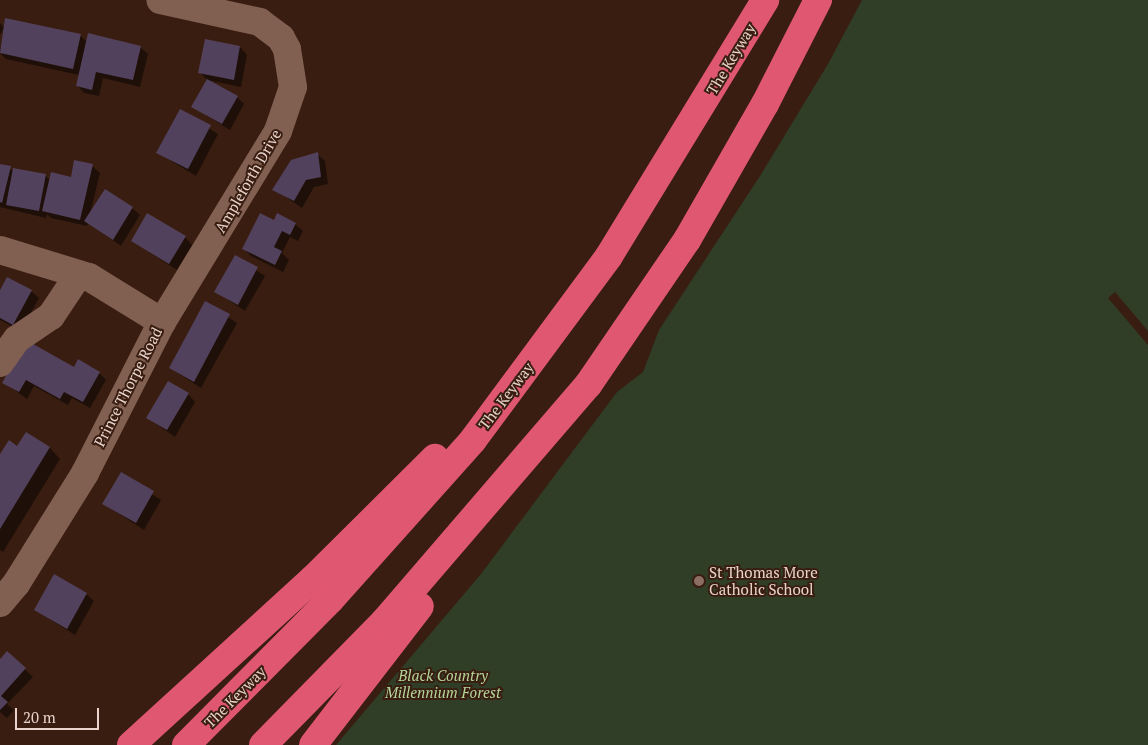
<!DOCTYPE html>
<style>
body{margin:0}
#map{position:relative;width:1148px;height:745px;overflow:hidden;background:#391d10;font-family:"PT Serif",serif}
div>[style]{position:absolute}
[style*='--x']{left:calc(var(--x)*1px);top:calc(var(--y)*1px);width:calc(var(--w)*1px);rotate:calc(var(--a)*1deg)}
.green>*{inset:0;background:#303d27}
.shadow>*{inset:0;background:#0007}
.building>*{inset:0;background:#52415c}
.minor>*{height:28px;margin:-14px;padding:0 14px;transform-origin:14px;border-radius:14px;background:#815f51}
.highway>*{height:28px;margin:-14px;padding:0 14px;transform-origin:14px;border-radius:14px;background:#e05772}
.dots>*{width:14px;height:14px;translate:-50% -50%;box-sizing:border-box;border:2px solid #391d10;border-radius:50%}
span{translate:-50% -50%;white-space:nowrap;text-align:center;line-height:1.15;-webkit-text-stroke:4px #391d10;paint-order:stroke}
.street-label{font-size:15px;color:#e8d4cc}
.poi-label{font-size:15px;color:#e8d4cc}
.left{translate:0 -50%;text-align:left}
.park-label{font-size:15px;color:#b3d69a;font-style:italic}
.scale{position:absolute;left:15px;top:708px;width:84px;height:22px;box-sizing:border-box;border:2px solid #e8d4cc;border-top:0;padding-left:6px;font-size:15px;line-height:18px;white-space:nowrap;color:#e8d4cc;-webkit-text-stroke:4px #391d10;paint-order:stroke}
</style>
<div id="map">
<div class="green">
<div style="clip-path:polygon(862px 0,1148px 0,1148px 331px,1115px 292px,1108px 298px,1148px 345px,1148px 745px,336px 745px,481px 574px,617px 392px,643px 372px,659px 330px,760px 176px,828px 64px)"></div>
</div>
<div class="shadow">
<div style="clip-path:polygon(0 23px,4px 28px,80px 35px,87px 42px,140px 47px,148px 54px,140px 87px,103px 78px,99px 96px,84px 93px,77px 85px,79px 75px,6px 59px,0 53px,4px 28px,0 35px)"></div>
<div style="clip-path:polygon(240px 47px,247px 55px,241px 87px,207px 80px,200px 72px)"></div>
<div style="clip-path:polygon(237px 97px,244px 104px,230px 130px,193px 107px)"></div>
<div style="clip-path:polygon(180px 110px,218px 134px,196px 176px,158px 153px)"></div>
<div style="clip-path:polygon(317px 154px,325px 161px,328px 184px,314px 187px,302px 208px,274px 189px)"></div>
<div style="clip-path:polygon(0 165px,14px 171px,45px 175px,50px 180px,72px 179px,92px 166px,100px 173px,90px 214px,132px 208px,140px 215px,121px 246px,88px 223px,87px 226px,51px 218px,47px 214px,46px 218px,0 207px)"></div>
<div style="clip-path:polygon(275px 221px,295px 224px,303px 231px,298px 241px,290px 237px,282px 253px,289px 260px,283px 272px,251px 256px,244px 249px)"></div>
<div style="clip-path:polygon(185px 237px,192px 245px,177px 270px,132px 241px)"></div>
<div style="clip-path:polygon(235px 256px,265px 276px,245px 311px,216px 292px)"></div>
<div style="clip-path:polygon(31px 291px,39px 298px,21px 331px,0 320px,0 292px)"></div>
<div style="clip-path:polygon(206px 303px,237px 323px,201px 388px,170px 368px)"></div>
<div style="clip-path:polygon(74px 368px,99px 373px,106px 380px,90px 408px,72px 398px,68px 405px,34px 386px,27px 399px,4px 382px)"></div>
<div style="clip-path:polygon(188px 394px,195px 402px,175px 437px,148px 418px)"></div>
<div style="clip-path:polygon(18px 448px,50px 448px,60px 459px,3px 552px,0 550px,0 457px)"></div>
<div style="clip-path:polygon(121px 474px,161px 500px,144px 530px,104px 504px)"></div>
<div style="clip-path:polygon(86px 594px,94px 601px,75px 635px,35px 610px)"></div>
<div style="clip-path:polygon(7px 653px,33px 677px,7px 704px,14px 710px,7px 718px,0 712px,0 661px)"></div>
</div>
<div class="building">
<div style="clip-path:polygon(5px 18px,81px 34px,73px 69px,0 53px)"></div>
<div style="clip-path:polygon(88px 33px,141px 46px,133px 80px,96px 72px,92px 90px,76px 86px)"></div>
<div style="clip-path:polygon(205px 39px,240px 46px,234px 80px,198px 73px)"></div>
<div style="clip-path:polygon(207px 79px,238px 96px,222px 124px,191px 107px)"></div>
<div style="clip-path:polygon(180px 109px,211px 125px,188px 169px,156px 153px)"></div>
<div style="clip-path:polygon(318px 152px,321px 177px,306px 180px,294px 201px,272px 190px,291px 160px)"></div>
<div style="clip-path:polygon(74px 160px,93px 164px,80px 220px,42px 211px,51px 172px,71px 177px)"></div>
<div style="clip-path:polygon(0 164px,11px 166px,2px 203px,0 202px)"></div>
<div style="clip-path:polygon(13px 168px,46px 174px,39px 211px,6px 205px)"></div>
<div style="clip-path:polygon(105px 189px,133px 207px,113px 240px,84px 221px)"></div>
<div style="clip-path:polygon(147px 213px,186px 236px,169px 264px,131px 241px)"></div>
<div style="clip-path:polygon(260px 213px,274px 220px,277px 213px,296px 223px,290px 235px,282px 231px,274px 247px,282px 251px,275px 265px,242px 249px)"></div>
<div style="clip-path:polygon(235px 255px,258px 267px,238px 305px,214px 292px)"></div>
<div style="clip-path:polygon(7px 277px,32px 290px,13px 325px,0 318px,0 290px)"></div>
<div style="clip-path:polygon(205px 301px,230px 314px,194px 382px,169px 368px)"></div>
<div style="clip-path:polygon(26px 340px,74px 367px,78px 359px,100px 372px,83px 402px,64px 392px,60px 399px,26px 380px,19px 392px,2px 383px)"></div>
<div style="clip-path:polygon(168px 381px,189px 393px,167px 430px,146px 418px)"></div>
<div style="clip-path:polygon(26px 432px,50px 447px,0 529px,0 454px,9px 440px,17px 446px)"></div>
<div style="clip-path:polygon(121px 472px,154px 491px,136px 523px,102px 504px)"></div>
<div style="clip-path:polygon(54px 574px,87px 593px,67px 629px,34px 610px)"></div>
<div style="clip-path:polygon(7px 651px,26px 668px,1px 696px,8px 702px,0 710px,0 659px)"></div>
</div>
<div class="minor">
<div style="--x:0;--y:250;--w:93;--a:16.9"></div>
<div style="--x:89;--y:277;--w:86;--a:31.7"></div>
<div style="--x:0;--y:363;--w:29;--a:-55"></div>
<div style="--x:17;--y:339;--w:41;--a:-34.1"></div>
<div style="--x:51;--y:316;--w:50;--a:-56.3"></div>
<div style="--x:0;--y:603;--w:25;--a:-50"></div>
<div style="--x:16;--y:584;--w:131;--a:-58.1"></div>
<div style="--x:85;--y:473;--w:169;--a:-63"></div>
<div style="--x:162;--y:322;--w:223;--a:-58.7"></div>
<div style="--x:278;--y:131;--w:46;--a:-71.2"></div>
<div style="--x:293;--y:87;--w:38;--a:-99"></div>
<div style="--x:287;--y:49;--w:13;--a:-119"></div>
<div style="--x:281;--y:38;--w:26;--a:-143"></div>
<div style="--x:260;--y:22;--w:102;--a:-167.6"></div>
</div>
<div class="highway">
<div style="--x:131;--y:745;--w:246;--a:-42.4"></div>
<div style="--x:313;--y:579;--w:172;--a:-44.8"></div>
<div style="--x:186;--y:745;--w:206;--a:-45.2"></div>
<div style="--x:331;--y:599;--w:213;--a:-48.2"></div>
<div style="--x:473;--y:440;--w:229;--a:-53.5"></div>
<div style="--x:609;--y:256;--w:300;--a:-58.6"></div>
<div style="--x:263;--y:745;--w:173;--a:-45.5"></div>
<div style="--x:384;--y:622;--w:313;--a:-49.3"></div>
<div style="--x:588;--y:385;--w:176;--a:-55.7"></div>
<div style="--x:687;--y:240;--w:157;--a:-60.2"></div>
<div style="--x:765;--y:104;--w:117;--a:-63"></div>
<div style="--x:313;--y:745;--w:175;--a:-52.4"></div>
</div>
<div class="dots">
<div style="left:699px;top:581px;background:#8d6e63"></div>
</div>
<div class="street-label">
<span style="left:731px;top:59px;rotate:-59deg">The Keyway</span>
<span style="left:248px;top:181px;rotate:-60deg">Ampleforth Drive</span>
<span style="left:128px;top:387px;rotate:-63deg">Prince Thorpe Road</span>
<span style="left:506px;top:396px;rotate:-53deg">The Keyway</span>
<span style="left:235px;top:697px;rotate:-45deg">The Keyway</span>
</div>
<div class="poi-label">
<span class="left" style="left:709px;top:581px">St Thomas More<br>Catholic School</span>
</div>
<div class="park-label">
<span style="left:443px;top:684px">Black Country<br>Millennium Forest</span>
</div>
<div class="scale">20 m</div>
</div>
